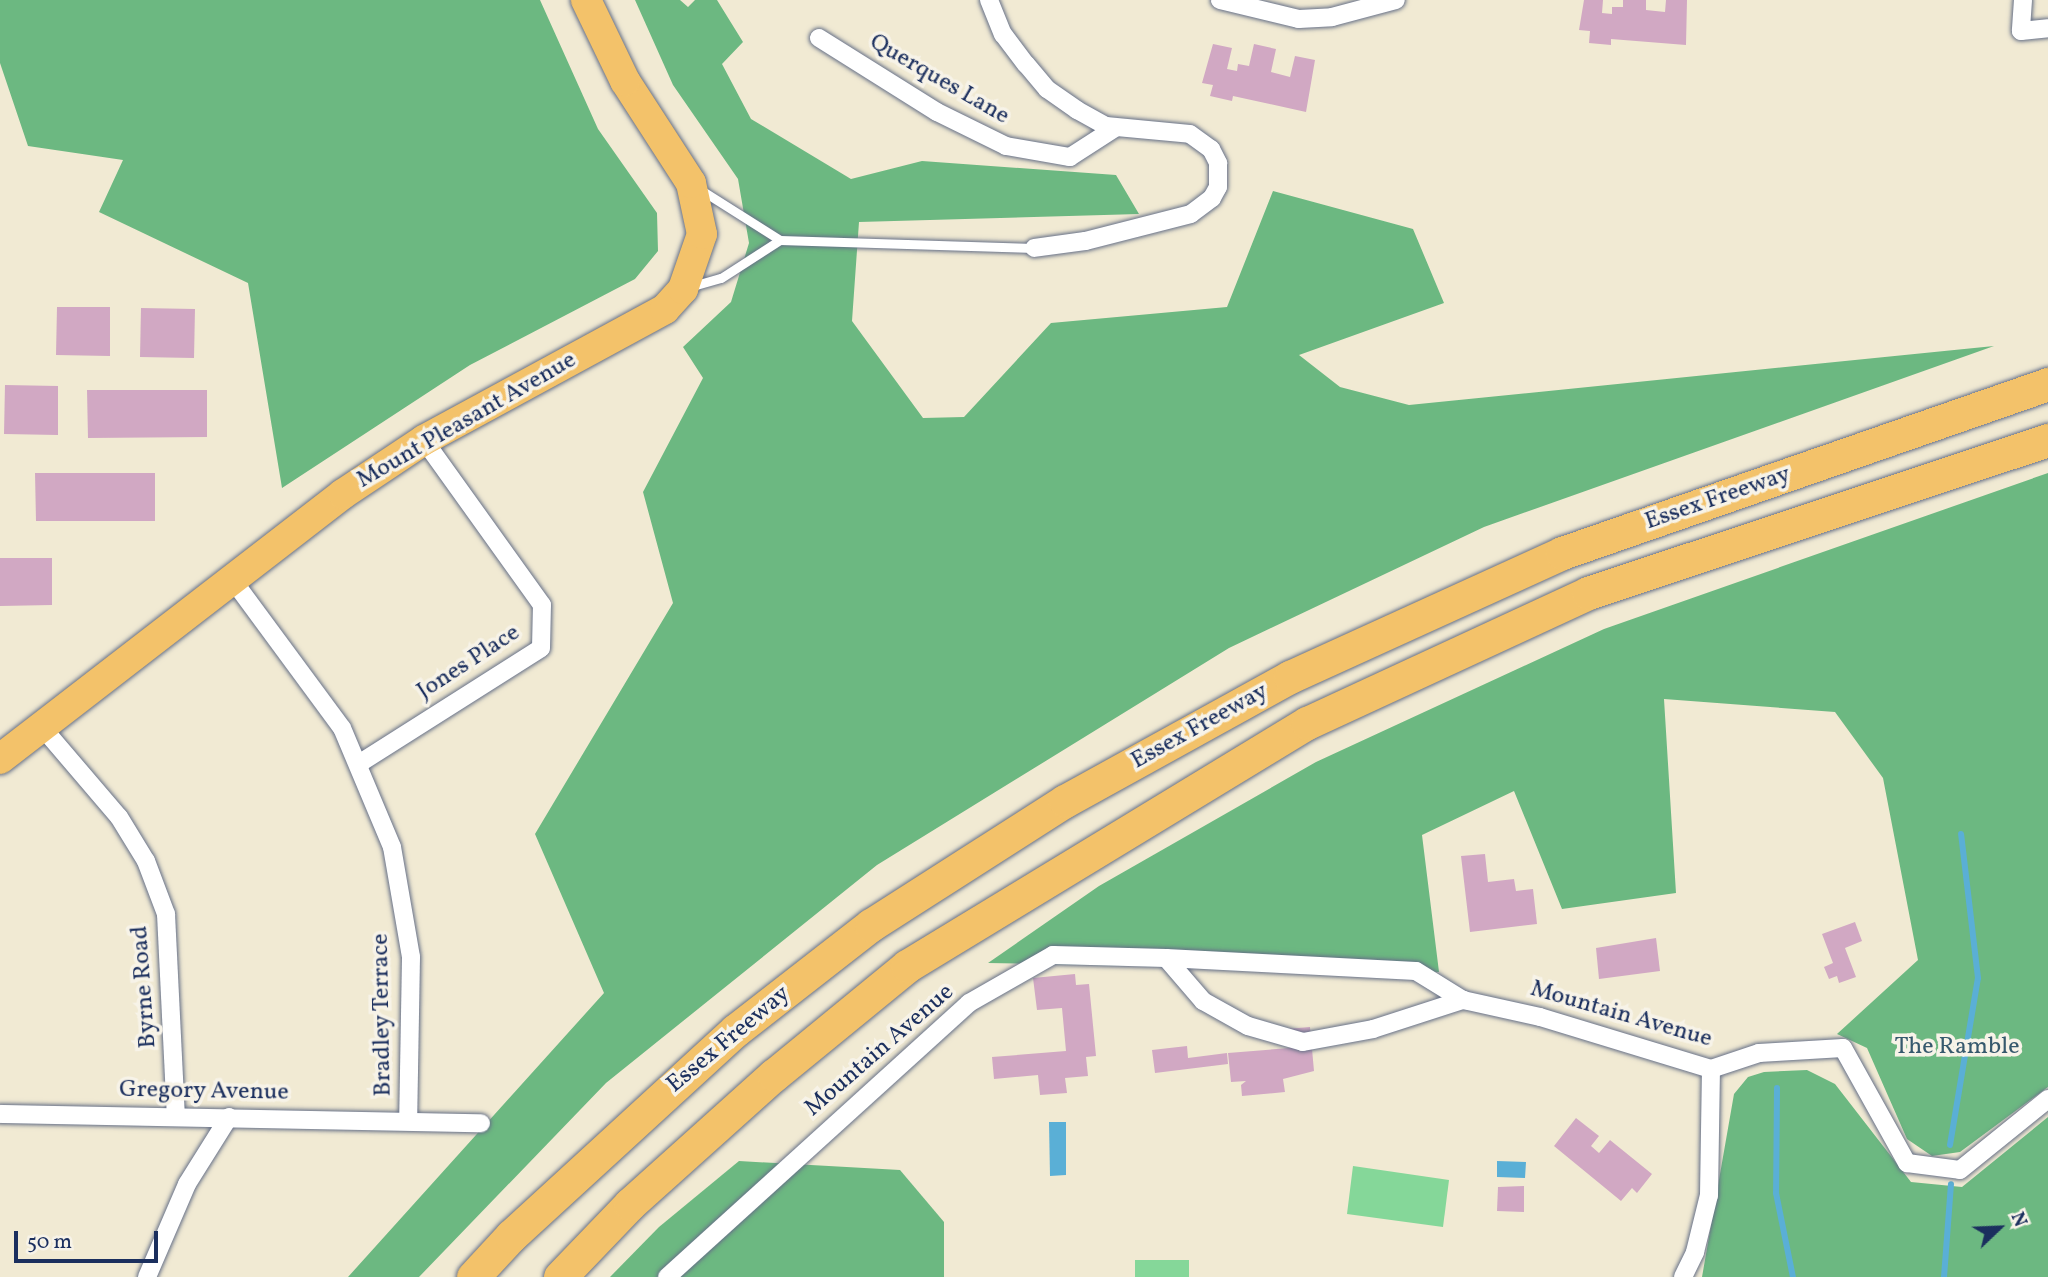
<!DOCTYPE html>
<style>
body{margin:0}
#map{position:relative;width:2048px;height:1277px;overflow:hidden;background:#f1ead3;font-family:Vollkorn,serif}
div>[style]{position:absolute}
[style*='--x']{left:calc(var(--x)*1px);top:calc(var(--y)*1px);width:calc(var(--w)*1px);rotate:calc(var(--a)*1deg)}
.green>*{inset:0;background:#85d799}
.forest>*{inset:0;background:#6cb881}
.water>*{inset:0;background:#5aafd6}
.stream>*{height:6px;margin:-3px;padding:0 3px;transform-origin:3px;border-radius:3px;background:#5aafd6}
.building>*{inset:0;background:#d1a8c3}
.roads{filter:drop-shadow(0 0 2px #667087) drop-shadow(0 0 2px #667087)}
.lane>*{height:9px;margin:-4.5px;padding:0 4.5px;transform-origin:4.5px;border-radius:4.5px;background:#fff}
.street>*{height:18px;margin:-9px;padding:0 9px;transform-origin:9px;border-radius:9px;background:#fff}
.primary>*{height:30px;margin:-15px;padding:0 15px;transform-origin:15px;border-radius:15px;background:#f3c26a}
.highway>*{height:33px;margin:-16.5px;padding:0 16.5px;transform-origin:16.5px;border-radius:16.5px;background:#f3c26a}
span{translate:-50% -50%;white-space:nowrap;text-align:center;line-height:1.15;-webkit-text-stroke:7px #f7f3e8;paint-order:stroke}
.street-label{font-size:24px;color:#1b2f5e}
.park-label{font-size:24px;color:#36596d}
.north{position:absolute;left:1964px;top:1193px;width:70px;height:70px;-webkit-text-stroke:5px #f7f3e8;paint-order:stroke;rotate:67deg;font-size:19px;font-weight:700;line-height:28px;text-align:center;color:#1b2f5e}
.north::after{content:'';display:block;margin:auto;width:24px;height:32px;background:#1b2f5e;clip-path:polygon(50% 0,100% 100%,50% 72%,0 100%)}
.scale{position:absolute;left:14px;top:1231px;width:144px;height:32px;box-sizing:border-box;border:4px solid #1b2f5e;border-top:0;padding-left:9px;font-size:21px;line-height:24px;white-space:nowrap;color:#1b2f5e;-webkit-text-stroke:5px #f7f3e8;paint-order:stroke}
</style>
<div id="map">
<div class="green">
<div style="clip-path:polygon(1353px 1166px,1449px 1180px,1443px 1227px,1347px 1214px)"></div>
<div style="clip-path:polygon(1135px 1260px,1189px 1260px,1189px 1277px,1135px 1277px)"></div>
</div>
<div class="forest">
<div style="clip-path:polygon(0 0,540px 0,598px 129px,657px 213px,658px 251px,635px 279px,470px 365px,282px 488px,248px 283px,99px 212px,123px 160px,28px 146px,0 63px)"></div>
<div style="clip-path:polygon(635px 0,680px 0,688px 7px,695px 0,717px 0,743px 42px,722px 64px,751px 119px,851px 179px,922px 161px,1116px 175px,1139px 214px,859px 222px,852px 321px,923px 418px,964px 417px,1051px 323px,1227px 307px,1273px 191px,1413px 229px,1444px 303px,1299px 355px,1340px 387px,1409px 405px,1994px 346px,1484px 527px,1229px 648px,877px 865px,606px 1083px,419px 1277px,348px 1277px,604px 993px,535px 834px,673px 603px,643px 492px,703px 378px,683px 347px,731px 302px,749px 243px,738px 179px,673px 85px)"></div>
<div style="clip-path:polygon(2048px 473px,2048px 1087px,1960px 1152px,1932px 1156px,1907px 1139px,1867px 1048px,1837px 1034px,1918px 960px,1883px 778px,1835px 712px,1664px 699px,1676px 893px,1562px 909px,1514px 791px,1422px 835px,1439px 972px,988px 963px,1099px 886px,1316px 762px,1604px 629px)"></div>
<div style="clip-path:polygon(1807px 1070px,1835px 1084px,1911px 1182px,1962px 1187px,2048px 1117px,2048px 1277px,1702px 1277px,1734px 1094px,1748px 1077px,1764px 1072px)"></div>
<div style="clip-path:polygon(739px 1161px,900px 1170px,944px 1222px,944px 1277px,610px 1277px,659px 1227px)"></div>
</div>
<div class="water">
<div style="clip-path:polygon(1049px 1122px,1066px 1122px,1066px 1175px,1050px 1176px)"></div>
<div style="clip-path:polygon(1497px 1161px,1526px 1162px,1525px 1178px,1497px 1177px)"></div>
</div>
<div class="stream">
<div style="--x:1777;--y:1088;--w:105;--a:90.5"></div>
<div style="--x:1776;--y:1193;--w:86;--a:78.6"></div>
<div style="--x:1950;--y:1145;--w:169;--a:-80.5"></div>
<div style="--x:1978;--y:978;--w:145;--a:-96.7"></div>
<div style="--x:1944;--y:1277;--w:93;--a:-85.7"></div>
</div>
<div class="building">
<div style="clip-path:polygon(1584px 0,1603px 0,1602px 13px,1612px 14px,1612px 7px,1623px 7px,1623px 0,1646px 0,1646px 10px,1665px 12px,1666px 0,1687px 0,1686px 45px,1611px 39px,1611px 45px,1589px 43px,1590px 31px,1579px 30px)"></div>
<div style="clip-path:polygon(1213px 44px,1232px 48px,1227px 69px,1237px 71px,1238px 64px,1249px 66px,1254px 44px,1276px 49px,1271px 72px,1290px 77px,1295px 56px,1315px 60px,1306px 112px,1233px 96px,1232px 101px,1210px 96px,1213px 85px,1202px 83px)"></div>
<div style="clip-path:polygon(57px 307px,110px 307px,110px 356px,56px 355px)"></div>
<div style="clip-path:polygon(141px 308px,195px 309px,194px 358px,140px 357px)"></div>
<div style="clip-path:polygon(5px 385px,58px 386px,58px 435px,4px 434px)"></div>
<div style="clip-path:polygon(87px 390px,207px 390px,207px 437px,88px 438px)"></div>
<div style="clip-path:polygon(35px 473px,155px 473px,155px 521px,36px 521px)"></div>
<div style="clip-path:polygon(0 558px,52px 558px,52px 605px,0 606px)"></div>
<div style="clip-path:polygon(1485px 854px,1488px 882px,1514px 879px,1516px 891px,1533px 889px,1537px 924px,1470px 932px,1461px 856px)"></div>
<div style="clip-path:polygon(1855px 922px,1862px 941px,1845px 948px,1856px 977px,1839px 983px,1837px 976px,1829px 979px,1824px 967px,1833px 963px,1822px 934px)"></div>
<div style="clip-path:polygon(1656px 938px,1660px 971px,1599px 979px,1596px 948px)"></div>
<div style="clip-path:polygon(1075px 974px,1076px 985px,1089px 984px,1096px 1056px,1086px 1057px,1088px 1076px,1065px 1078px,1067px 1093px,1040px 1095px,1038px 1075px,994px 1079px,992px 1057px,1066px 1051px,1062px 1008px,1037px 1010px,1033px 978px)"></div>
<div style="clip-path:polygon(1310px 1027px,1314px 1071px,1283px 1079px,1285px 1092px,1242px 1096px,1241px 1085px,1246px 1081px,1231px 1082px,1228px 1053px,1289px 1048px,1287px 1029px)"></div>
<div style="clip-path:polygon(1187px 1046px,1188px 1058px,1227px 1053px,1228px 1064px,1155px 1073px,1152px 1050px)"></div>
<div style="clip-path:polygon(1576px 1118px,1599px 1136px,1591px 1146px,1599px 1153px,1610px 1140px,1652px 1174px,1637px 1193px,1632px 1188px,1621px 1201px,1554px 1146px)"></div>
<div style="clip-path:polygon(1524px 1186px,1524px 1212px,1497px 1211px,1498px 1187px)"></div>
</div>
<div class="roads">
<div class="lane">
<div style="--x:701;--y:190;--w:93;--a:32.3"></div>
<div style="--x:780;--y:240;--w:254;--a:1.8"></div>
<div style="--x:689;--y:287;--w:33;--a:-16"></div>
<div style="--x:721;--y:278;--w:70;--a:-32.8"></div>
</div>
<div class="street">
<div style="--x:989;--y:0;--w:37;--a:68"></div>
<div style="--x:1003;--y:34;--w:38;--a:53"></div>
<div style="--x:1026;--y:64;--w:33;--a:50"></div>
<div style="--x:1047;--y:89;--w:37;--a:35"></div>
<div style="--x:1077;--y:110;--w:33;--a:29"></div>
<div style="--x:1106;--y:126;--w:84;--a:5.4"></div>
<div style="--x:1190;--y:134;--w:26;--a:36"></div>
<div style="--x:1211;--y:149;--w:16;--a:63"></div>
<div style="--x:1218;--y:163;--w:24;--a:90"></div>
<div style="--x:1218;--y:187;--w:13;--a:119"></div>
<div style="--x:1212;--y:198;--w:26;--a:143"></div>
<div style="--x:1191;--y:214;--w:109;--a:165.7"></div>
<div style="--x:1085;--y:241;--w:51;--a:172.2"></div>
<div style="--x:1220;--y:0;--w:81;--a:13.5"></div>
<div style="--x:1299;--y:19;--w:33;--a:-3"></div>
<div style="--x:1332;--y:17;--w:66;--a:-14.9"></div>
<div style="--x:2023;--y:0;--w:31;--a:94"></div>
<div style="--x:2021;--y:31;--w:27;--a:-6"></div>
<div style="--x:819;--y:38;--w:139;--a:32.1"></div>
<div style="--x:937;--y:112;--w:77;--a:26.2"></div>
<div style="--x:1006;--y:146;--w:65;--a:9.8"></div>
<div style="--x:1070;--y:157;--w:54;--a:-32.8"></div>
<div style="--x:232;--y:579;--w:185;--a:53.6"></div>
<div style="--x:342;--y:728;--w:129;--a:67.2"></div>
<div style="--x:392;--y:847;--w:112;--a:80.2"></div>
<div style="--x:411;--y:957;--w:164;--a:91"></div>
<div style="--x:42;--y:727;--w:118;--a:49.5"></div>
<div style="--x:119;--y:817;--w:52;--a:58.5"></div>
<div style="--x:146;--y:861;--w:57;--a:69.3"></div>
<div style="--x:166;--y:914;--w:202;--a:87.2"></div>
<div style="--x:360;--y:763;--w:214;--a:-32.4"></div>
<div style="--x:541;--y:648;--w:43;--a:-88.7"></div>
<div style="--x:542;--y:605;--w:203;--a:-125.6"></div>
<div style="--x:1166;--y:958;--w:250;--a:3"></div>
<div style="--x:1416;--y:971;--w:55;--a:31.7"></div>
<div style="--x:0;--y:1114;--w:481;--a:1.1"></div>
<div style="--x:147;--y:1277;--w:101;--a:-66.7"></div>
<div style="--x:187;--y:1184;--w:79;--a:-57.9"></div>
<div style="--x:667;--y:1277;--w:408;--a:-42.2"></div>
<div style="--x:969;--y:1003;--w:97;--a:-29.7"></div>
<div style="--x:1053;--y:955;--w:113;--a:1.5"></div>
<div style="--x:1166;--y:958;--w:57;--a:49.3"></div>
<div style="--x:1203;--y:1001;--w:51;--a:29.1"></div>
<div style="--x:1248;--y:1026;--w:57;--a:16.2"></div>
<div style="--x:1303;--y:1042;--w:71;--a:-10.5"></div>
<div style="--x:1373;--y:1029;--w:95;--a:-17.9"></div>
<div style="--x:1463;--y:1000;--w:79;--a:12.4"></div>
<div style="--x:1540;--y:1017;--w:179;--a:16.9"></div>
<div style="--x:1711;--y:1069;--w:51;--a:-18.4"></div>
<div style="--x:1759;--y:1053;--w:84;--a:-3.4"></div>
<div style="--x:1843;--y:1048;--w:132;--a:60.9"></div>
<div style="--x:1907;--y:1163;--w:53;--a:7.5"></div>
<div style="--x:1960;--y:1170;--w:113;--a:-38.9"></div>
<div style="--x:1683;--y:1277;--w:28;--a:-64"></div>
<div style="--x:1695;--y:1252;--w:59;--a:-76.2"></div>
<div style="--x:1709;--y:1195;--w:126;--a:-89.1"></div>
</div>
<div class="primary">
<div style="--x:0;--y:759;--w:433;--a:-37.7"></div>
<div style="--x:343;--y:494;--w:97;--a:-33.7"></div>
<div style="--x:424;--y:440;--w:274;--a:-28.5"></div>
<div style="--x:665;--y:309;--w:27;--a:-48"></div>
<div style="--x:683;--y:289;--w:58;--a:-70.9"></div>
<div style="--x:702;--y:234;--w:52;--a:-102.2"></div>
<div style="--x:691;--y:183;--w:121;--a:-122.9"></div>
<div style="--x:625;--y:81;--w:90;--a:-115.7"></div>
</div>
<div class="highway">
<div style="--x:473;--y:1277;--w:56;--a:-47.2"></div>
<div style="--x:511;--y:1236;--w:305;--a:-42.5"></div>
<div style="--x:736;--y:1030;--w:171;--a:-37.9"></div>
<div style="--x:871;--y:925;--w:230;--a:-32.6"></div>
<div style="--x:1065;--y:801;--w:257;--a:-28.9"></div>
<div style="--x:1290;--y:677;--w:299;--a:-24.5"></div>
<div style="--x:1562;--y:553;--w:515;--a:-19.17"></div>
<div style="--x:560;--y:1277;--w:101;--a:-46.2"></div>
<div style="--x:630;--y:1204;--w:193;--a:-41.9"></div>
<div style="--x:774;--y:1075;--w:172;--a:-39.3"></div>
<div style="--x:907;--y:966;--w:468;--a:-31.3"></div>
<div style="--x:1307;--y:723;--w:310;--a:-24.8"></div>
<div style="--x:1588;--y:593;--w:485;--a:-18.4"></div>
</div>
</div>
<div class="street-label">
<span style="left:939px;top:80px;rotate:30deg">Querques Lane</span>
<span style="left:467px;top:421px;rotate:-30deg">Mount Pleasant Avenue</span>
<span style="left:1718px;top:499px;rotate:-19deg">Essex Freeway</span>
<span style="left:469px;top:663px;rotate:-33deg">Jones Place</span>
<span style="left:1200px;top:727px;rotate:-29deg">Essex Freeway</span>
<span style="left:145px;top:987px;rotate:-94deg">Byrne Road</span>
<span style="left:383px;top:1015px;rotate:-91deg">Bradley Terrace</span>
<span style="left:1621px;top:1015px;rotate:16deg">Mountain Avenue</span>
<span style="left:729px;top:1040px;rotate:-40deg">Essex Freeway</span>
<span style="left:880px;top:1051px;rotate:-41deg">Mountain Avenue</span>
<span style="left:204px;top:1092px;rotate:1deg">Gregory Avenue</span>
</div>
<div class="park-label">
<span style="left:1957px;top:1048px">The Ramble</span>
</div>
<div class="north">N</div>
<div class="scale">50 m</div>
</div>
